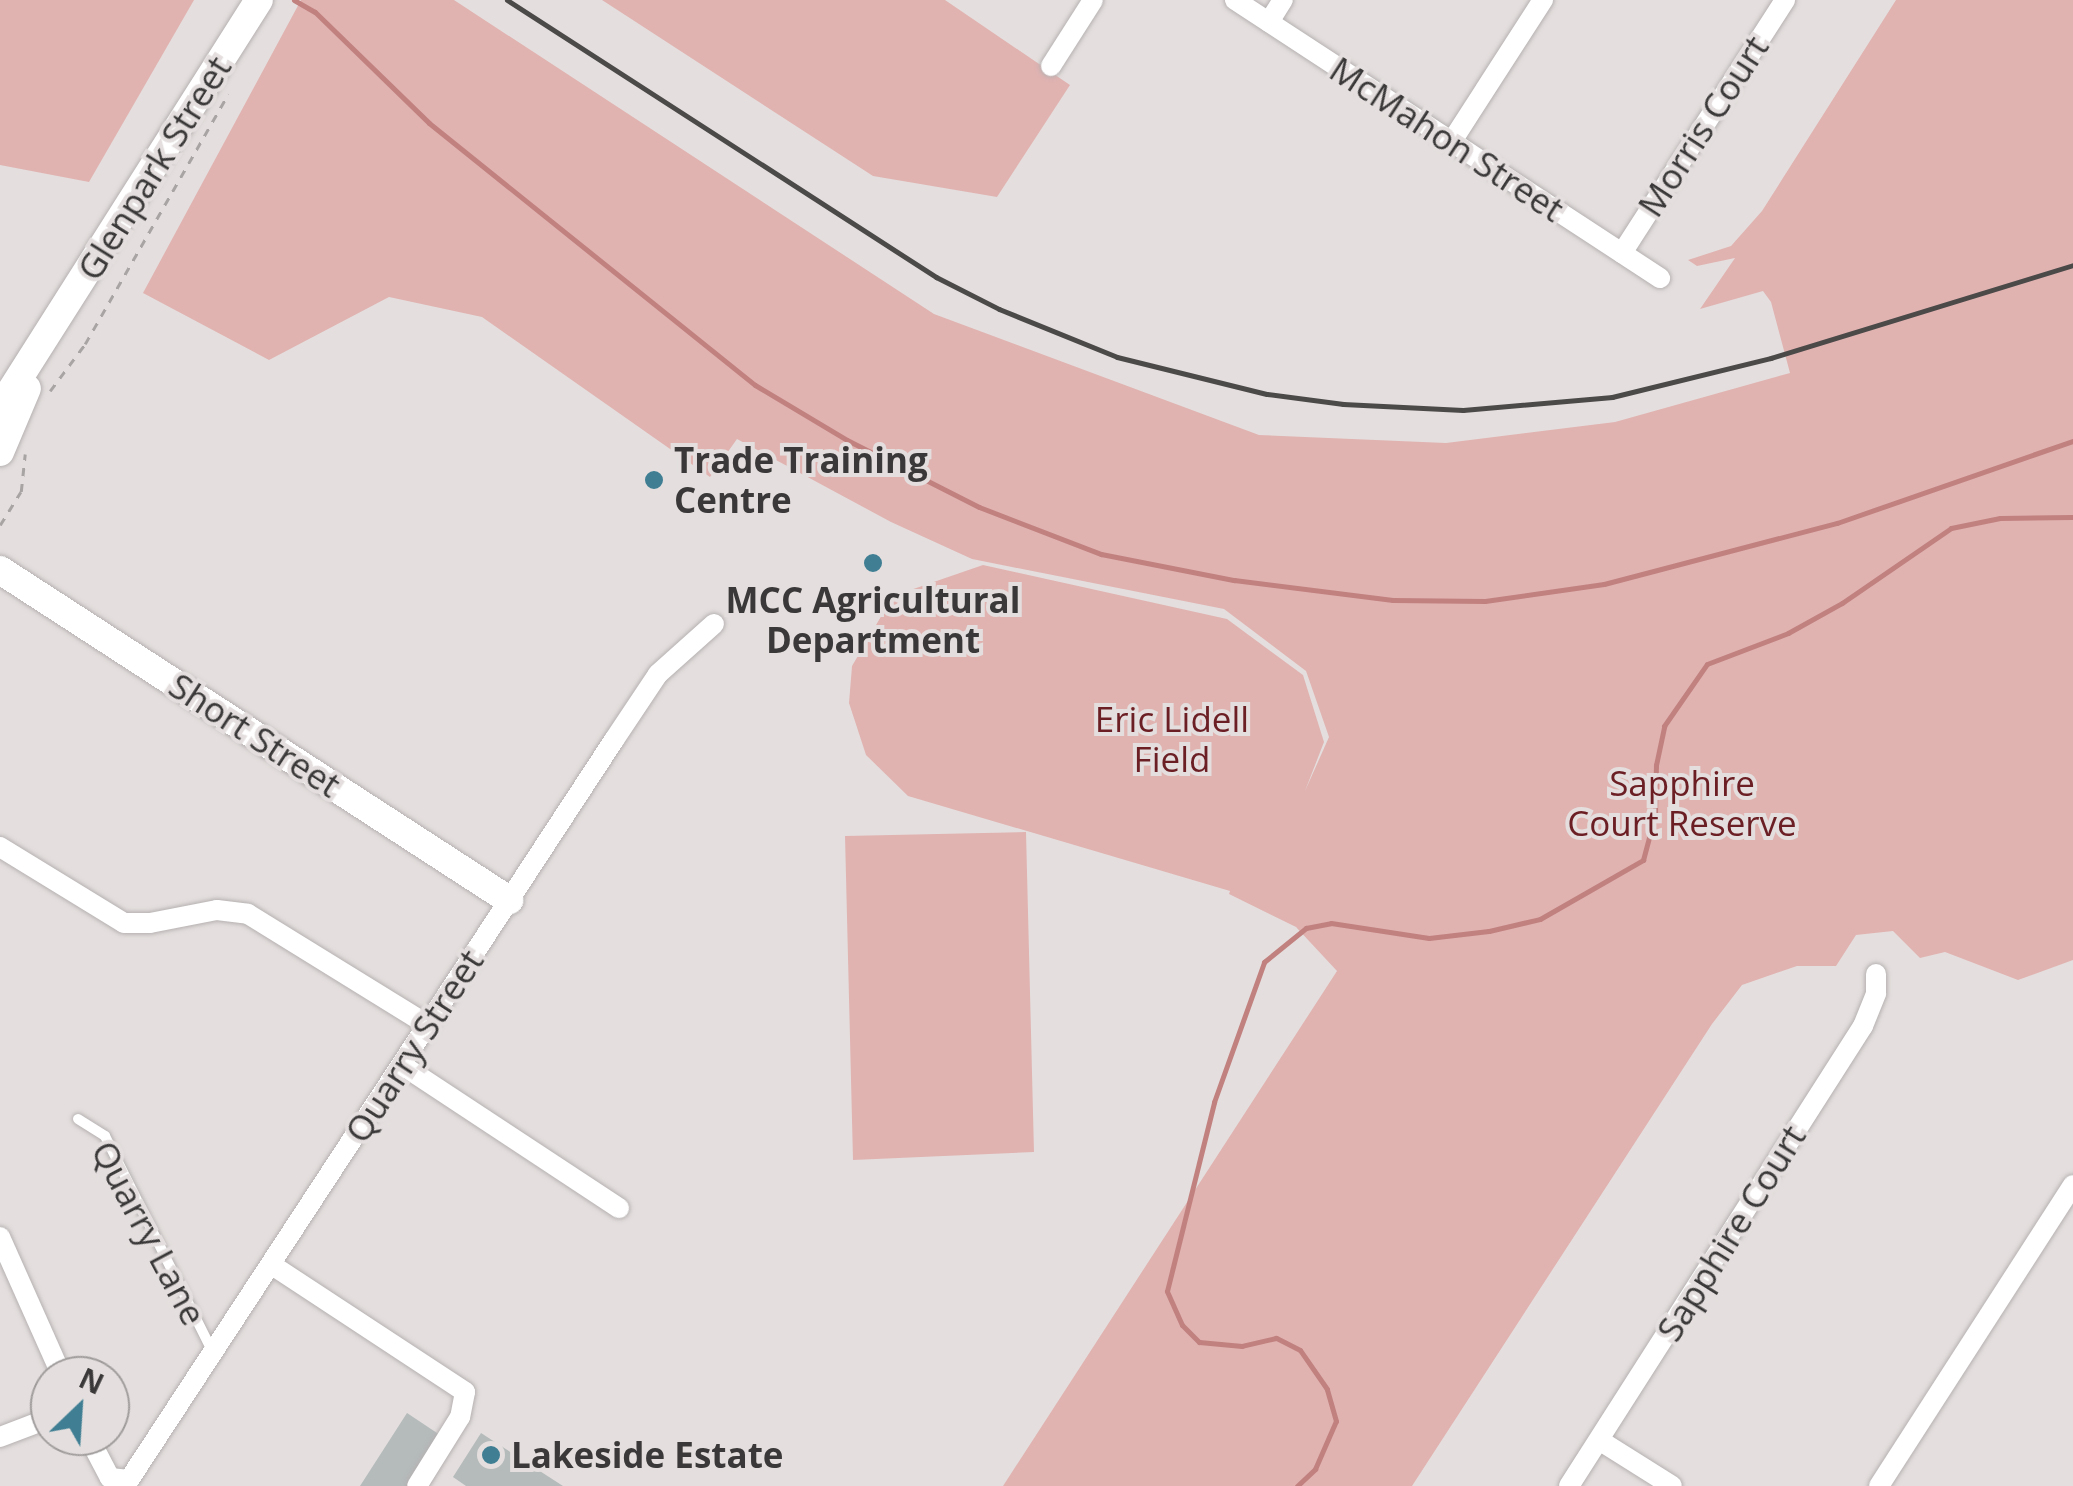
<!DOCTYPE html>
<style>
body{margin:0}
#map{position:relative;width:2073px;height:1486px;overflow:hidden;background:#e4dfde;font-family:"Open Sans",sans-serif}
div>[style]{position:absolute}
[style*='--x']{left:calc(var(--x)*1px);top:calc(var(--y)*1px);width:calc(var(--w)*1px);rotate:calc(var(--a)*1deg)}
.green>*{inset:0;background:#e0b3b1}
.stream>*{height:5px;margin:-2.5px;padding:0 2.5px;transform-origin:2.5px;border-radius:2.5px;background:#c1817f}
.building>*{inset:0;background:#b5babb}
.path>*{height:2.5px;margin-top:-1.25px;transform-origin:0;background:repeating-linear-gradient(90deg,#a8a4a3 0 8px,transparent 0 16px)}
.roads{filter:drop-shadow(0 0 2px #b6b1b1) drop-shadow(0 0 2px #b6b1b1)}
.lane>*{height:10px;margin:-5px;padding:0 5px;transform-origin:5px;border-radius:5px;background:#fff}
.street>*{height:20px;margin:-10px;padding:0 10px;transform-origin:10px;border-radius:10px;background:#fff}
.secondary>*{height:28px;margin:-14px;padding:0 14px;transform-origin:14px;border-radius:14px;background:#fff}
.rail>*{height:5px;margin:-2.5px;padding:0 2.5px;transform-origin:2.5px;border-radius:2.5px;background:#4c4949}
.dots>*{width:28px;height:28px;translate:-50% -50%;box-sizing:border-box;border:5px solid #e4dfde;border-radius:50%}
span{translate:-50% -50%;white-space:nowrap;text-align:center;line-height:1.15;-webkit-text-stroke:8px #e4dfde;paint-order:stroke}
.street-label{font-size:35px;color:#3a3838}
.poi-label{font-size:35px;color:#3a3838;font-weight:700}
.left{translate:0 -50%;text-align:left}
.park-label{font-size:35px;color:#6b1e23}
.north{position:absolute;left:30px;top:1356px;width:100px;height:100px;box-sizing:border-box;background:#e4dfde;border:2px solid #a09c9c;border-radius:50%;rotate:25deg;font-size:28px;font-weight:700;line-height:40px;text-align:center;color:#3a3838}
.north::after{content:'';display:block;margin:auto;width:35px;height:45px;background:#3f7e93;clip-path:polygon(50% 0,100% 100%,50% 72%,0 100%)}
</style>
<div id="map">
<div class="green">
<div style="clip-path:polygon(0 0,194px 0,89px 182px,0 165px)"></div>
<div style="clip-path:polygon(301px 0,454px 0,934px 314px,1259px 435px,1446px 443px,1615px 422px,1790px 373px,1771px 302px,1763px 291px,1700px 309px,1735px 258px,1697px 266px,1688px 260px,1731px 246px,1762px 211px,1896px 0,2073px 0,2073px 960px,2018px 980px,1945px 952px,1920px 958px,1893px 931px,1856px 935px,1836px 966px,1797px 966px,1742px 985px,1712px 1024px,1412px 1486px,1003px 1486px,1337px 971px,1296px 927px,1229px 894px,1230px 891px,908px 796px,866px 755px,849px 703px,852px 666px,893px 596px,983px 565px,1227px 619px,1303px 675px,1324px 742px,1305px 791px,1329px 737px,1306px 671px,1224px 609px,972px 559px,891px 522px,737px 439px,710px 477px,482px 317px,389px 297px,269px 360px,143px 293px)"></div>
<div style="clip-path:polygon(602px 0,945px 0,1070px 85px,997px 197px,873px 176px)"></div>
<div style="clip-path:polygon(1026px 832px,1034px 1152px,853px 1160px,845px 836px)"></div>
</div>
<div class="stream">
<div style="--x:294;--y:0;--w:24;--a:30"></div>
<div style="--x:315;--y:12;--w:159;--a:44.2"></div>
<div style="--x:429;--y:123;--w:418;--a:38.8"></div>
<div style="--x:755;--y:385;--w:107;--a:30.9"></div>
<div style="--x:847;--y:440;--w:148;--a:26.9"></div>
<div style="--x:979;--y:507;--w:131;--a:21.1"></div>
<div style="--x:1101;--y:554;--w:136;--a:11.1"></div>
<div style="--x:1234;--y:580;--w:160;--a:7.2"></div>
<div style="--x:1393;--y:600;--w:92;--a:0.6"></div>
<div style="--x:1485;--y:601;--w:120;--a:-8.1"></div>
<div style="--x:1604;--y:584;--w:241;--a:-14.7"></div>
<div style="--x:1837;--y:523;--w:250;--a:-19.2"></div>
<div style="--x:1297;--y:1486;--w:25;--a:-43"></div>
<div style="--x:1315;--y:1469;--w:52;--a:-66.4"></div>
<div style="--x:1336;--y:1421;--w:33;--a:-106"></div>
<div style="--x:1327;--y:1389;--w:47;--a:-124.7"></div>
<div style="--x:1300;--y:1350;--w:27;--a:-153"></div>
<div style="--x:1276;--y:1338;--w:35;--a:167"></div>
<div style="--x:1242;--y:1346;--w:43;--a:-174.7"></div>
<div style="--x:1199;--y:1342;--w:24;--a:-135"></div>
<div style="--x:1182;--y:1325;--w:37;--a:-114"></div>
<div style="--x:1167;--y:1291;--w:195;--a:-76"></div>
<div style="--x:1214;--y:1102;--w:149;--a:-70.3"></div>
<div style="--x:1264;--y:962;--w:54;--a:-39"></div>
<div style="--x:1306;--y:928;--w:25;--a:-11"></div>
<div style="--x:1331;--y:923;--w:99;--a:8.7"></div>
<div style="--x:1429;--y:938;--w:60;--a:-6.7"></div>
<div style="--x:1489;--y:931;--w:52;--a:-13.2"></div>
<div style="--x:1540;--y:919;--w:119;--a:-29.8"></div>
<div style="--x:1643;--y:860;--w:47;--a:-75.1"></div>
<div style="--x:1655;--y:815;--w:50;--a:-88.9"></div>
<div style="--x:1656;--y:765;--w:40;--a:-78"></div>
<div style="--x:1664;--y:726;--w:75;--a:-55.3"></div>
<div style="--x:1707;--y:664;--w:87;--a:-20.9"></div>
<div style="--x:1788;--y:633;--w:62;--a:-29.1"></div>
<div style="--x:1842;--y:603;--w:132;--a:-34.5"></div>
<div style="--x:1951;--y:528;--w:50;--a:-11.5"></div>
<div style="--x:2000;--y:518;--w:73;--a:-0.8"></div>
</div>
<div class="building">
<div style="clip-path:polygon(407px 1413px,440px 1435px,407px 1486px,360px 1486px)"></div>
<div style="clip-path:polygon(481px 1433px,563px 1486px,466px 1486px,453px 1477px)"></div>
</div>
<div class="path">
<div style="--x:50;--y:391;--w:59;--a:-53.3"></div>
<div style="--x:85;--y:344;--w:288;--a:-60.2"></div>
<div style="--x:0;--y:525;--w:39;--a:-58"></div>
<div style="--x:21;--y:492;--w:38;--a:-84"></div>
</div>
<div class="roads">
<div class="lane">
<div style="--x:78;--y:1119;--w:32;--a:32"></div>
<div style="--x:105;--y:1136;--w:242;--a:63.5"></div>
</div>
<div class="street">
<div style="--x:1235;--y:0;--w:508;--a:33.19"></div>
<div style="--x:1269;--y:22;--w:26;--a:-58"></div>
<div style="--x:1051;--y:66;--w:78;--a:-57.5"></div>
<div style="--x:1452;--y:141;--w:168;--a:-57.2"></div>
<div style="--x:1622;--y:253;--w:301;--a:-57.2"></div>
<div style="--x:0;--y:847;--w:145;--a:31.5"></div>
<div style="--x:124;--y:923;--w:26;--a:0"></div>
<div style="--x:150;--y:923;--w:68;--a:-11"></div>
<div style="--x:217;--y:910;--w:31;--a:7"></div>
<div style="--x:248;--y:914;--w:211;--a:31.7"></div>
<div style="--x:402;--y:1065;--w:260;--a:33.4"></div>
<div style="--x:0;--y:1237;--w:152;--a:66"></div>
<div style="--x:272;--y:1265;--w:231;--a:33.3"></div>
<div style="--x:465;--y:1392;--w:25;--a:101"></div>
<div style="--x:460;--y:1417;--w:81;--a:121.9"></div>
<div style="--x:88;--y:1436;--w:47;--a:62.4"></div>
<div style="--x:110;--y:1478;--w:19;--a:6"></div>
<div style="--x:129;--y:1480;--w:885;--a:-56.76"></div>
<div style="--x:614;--y:740;--w:79;--a:-56.3"></div>
<div style="--x:658;--y:674;--w:75;--a:-41.8"></div>
<div style="--x:0;--y:1437;--w:53;--a:-20.8"></div>
<div style="--x:1599;--y:1440;--w:86;--a:32.2"></div>
<div style="--x:1569;--y:1486;--w:546;--a:-57.42"></div>
<div style="--x:1863;--y:1026;--w:35;--a:-68"></div>
<div style="--x:1876;--y:993;--w:19;--a:-90"></div>
<div style="--x:1879;--y:1486;--w:358;--a:-57.2"></div>
</div>
<div class="secondary">
<div style="--x:0;--y:408;--w:483;--a:-57.6"></div>
<div style="--x:0;--y:452;--w:69;--a:-67.1"></div>
<div style="--x:0;--y:570;--w:607;--a:32.96"></div>
</div>
</div>
<div class="rail">
<div style="--x:507;--y:0;--w:511;--a:32.85"></div>
<div style="--x:936;--y:277;--w:71;--a:26.9"></div>
<div style="--x:999;--y:309;--w:127;--a:22.1"></div>
<div style="--x:1117;--y:357;--w:154;--a:13.9"></div>
<div style="--x:1267;--y:394;--w:77;--a:7.5"></div>
<div style="--x:1343;--y:404;--w:120;--a:2.9"></div>
<div style="--x:1463;--y:410;--w:150;--a:-5"></div>
<div style="--x:1612;--y:397;--w:164;--a:-13.8"></div>
<div style="--x:1771;--y:358;--w:316;--a:-17.1"></div>
</div>
<div class="dots">
<div style="left:654px;top:480px;background:#3f7e93"></div>
<div style="left:873px;top:563px;background:#3f7e93"></div>
<div style="left:491px;top:1455px;background:#3f7e93"></div>
</div>
<div class="street-label">
<span style="left:1703px;top:126px;rotate:-57deg">Morris Court</span>
<span style="left:1447px;top:139px;rotate:33deg">McMahon Street</span>
<span style="left:154px;top:168px;rotate:-58deg">Glenpark Street</span>
<span style="left:255px;top:735px;rotate:33deg">Short Street</span>
<span style="left:414px;top:1046px;rotate:-57deg">Quarry Street</span>
<span style="left:149px;top:1233px;rotate:62deg">Quarry Lane</span>
<span style="left:1731px;top:1233px;rotate:-58deg">Sapphire Court</span>
</div>
<div class="poi-label">
<span class="left" style="left:674px;top:480px">Trade Training<br>Centre</span>
<span style="left:873px;top:620px">MCC Agricultural<br>Department</span>
<span class="left" style="left:511px;top:1455px">Lakeside Estate</span>
</div>
<div class="park-label">
<span style="left:1172px;top:739px">Eric Lidell<br>Field</span>
<span style="left:1682px;top:803px">Sapphire<br>Court Reserve</span>
</div>
<div class="north">N</div>
</div>
